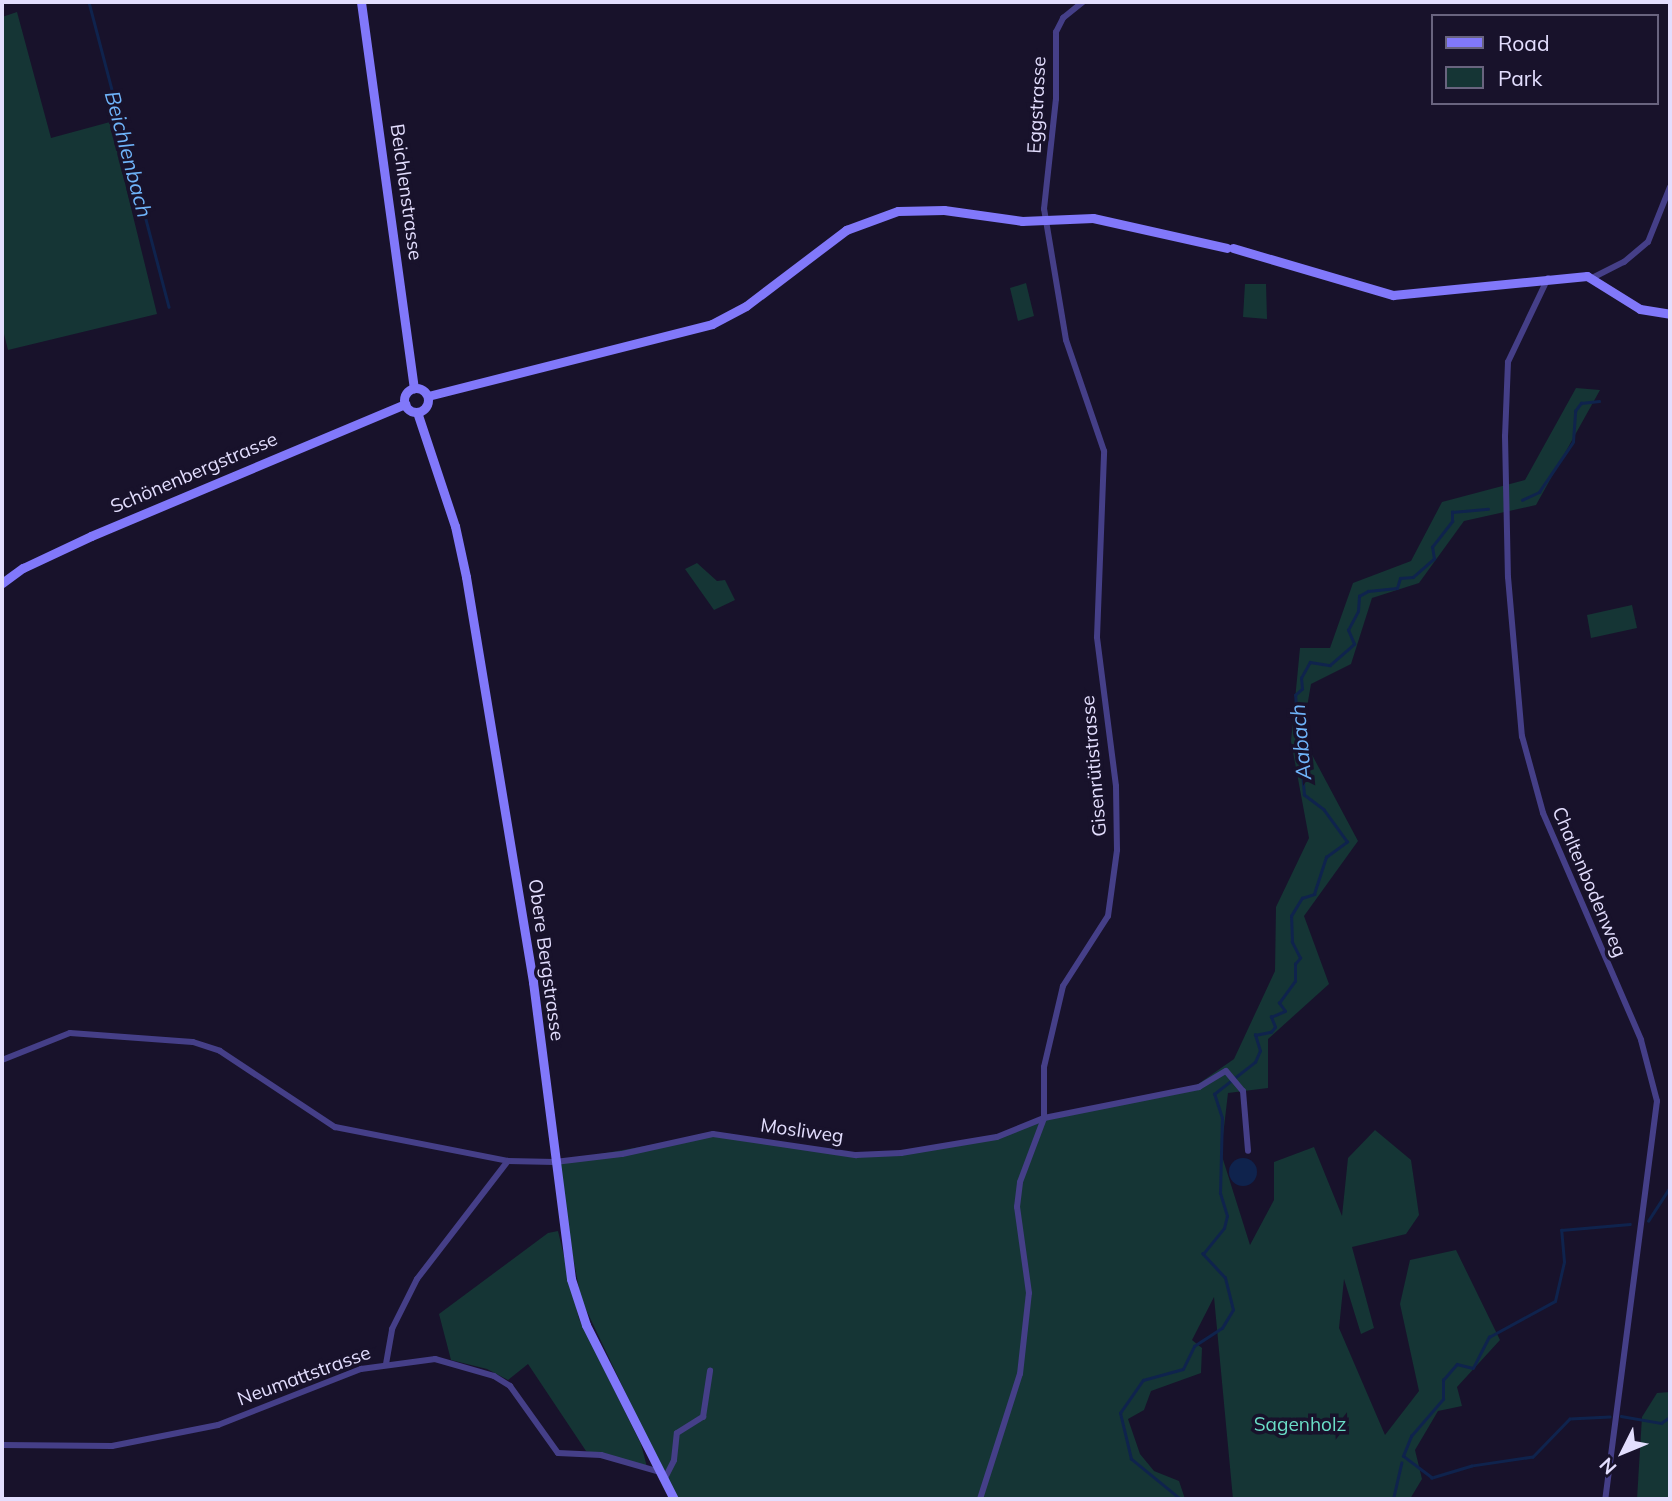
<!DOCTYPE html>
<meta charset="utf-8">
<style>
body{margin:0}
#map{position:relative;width:1672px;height:1501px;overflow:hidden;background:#18122b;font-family:Mulish,sans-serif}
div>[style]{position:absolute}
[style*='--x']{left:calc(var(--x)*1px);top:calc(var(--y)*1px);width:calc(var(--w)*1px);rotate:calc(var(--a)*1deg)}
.green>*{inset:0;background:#153535}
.water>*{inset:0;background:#0f234d}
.round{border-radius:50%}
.stream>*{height:2.5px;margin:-1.25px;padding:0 1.25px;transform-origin:1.25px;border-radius:1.25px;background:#0f234d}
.street>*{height:6px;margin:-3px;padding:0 3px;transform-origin:3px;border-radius:3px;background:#453f88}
.secondary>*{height:9px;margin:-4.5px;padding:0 4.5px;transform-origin:4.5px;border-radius:4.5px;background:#8178fa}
.secondary>.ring{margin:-4.5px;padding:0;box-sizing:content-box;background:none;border:9px solid #8178fa;border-radius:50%}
span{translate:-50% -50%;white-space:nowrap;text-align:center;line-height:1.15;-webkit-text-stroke:7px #18122b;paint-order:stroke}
.street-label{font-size:19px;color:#e3defe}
.park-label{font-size:19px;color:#6addc6}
.water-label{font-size:21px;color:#6fb4fa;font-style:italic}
.frame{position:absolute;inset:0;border:4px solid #e3defe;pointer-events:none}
.legend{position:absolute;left:1431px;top:14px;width:228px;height:91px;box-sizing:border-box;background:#18122b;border:2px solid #69647f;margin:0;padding:9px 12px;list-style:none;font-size:21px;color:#e3defe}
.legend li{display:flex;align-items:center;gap:14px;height:35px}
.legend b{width:35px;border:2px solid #69647f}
.north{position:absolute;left:1588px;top:1417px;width:70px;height:70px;-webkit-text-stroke:5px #18122b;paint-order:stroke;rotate:227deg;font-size:19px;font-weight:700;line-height:28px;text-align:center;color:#e3defe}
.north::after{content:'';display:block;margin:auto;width:24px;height:32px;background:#e3defe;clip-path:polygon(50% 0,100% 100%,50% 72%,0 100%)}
</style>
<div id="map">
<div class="green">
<div style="clip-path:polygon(17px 12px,51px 138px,110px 122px,157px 314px,8px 350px,2px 326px,2px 17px)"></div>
<div style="clip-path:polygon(1026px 283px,1034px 316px,1018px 321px,1010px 288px)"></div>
<div style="clip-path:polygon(1245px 284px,1266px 284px,1267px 319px,1243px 317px)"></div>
<div style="clip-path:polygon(1576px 388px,1600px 390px,1536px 505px,1464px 521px,1419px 583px,1372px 598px,1351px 664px,1311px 684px,1302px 736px,1358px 841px,1304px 916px,1329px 984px,1268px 1039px,1268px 1088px,1228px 1093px,1221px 1153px,1250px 1245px,1274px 1200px,1274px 1162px,1314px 1147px,1342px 1216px,1348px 1158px,1375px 1130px,1411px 1160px,1419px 1215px,1406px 1234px,1352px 1247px,1374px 1328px,1361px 1334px,1344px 1279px,1339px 1328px,1385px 1435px,1419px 1391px,1400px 1304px,1410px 1260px,1456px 1250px,1500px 1340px,1457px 1387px,1462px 1406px,1438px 1411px,1415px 1450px,1422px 1479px,1410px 1499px,1233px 1499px,1214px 1297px,1192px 1340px,1202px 1348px,1201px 1373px,1151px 1391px,1144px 1410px,1128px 1419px,1140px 1454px,1154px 1471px,1179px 1481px,1185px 1499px,676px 1499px,581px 1299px,555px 1162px,713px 1134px,856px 1155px,901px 1153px,997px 1137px,1044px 1118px,1191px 1089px,1234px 1059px,1275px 971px,1276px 907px,1309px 838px,1291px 741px,1300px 648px,1330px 648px,1353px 583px,1411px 561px,1442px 502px,1525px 480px)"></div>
<div style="clip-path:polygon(697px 563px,717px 581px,725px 580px,735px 600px,714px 610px,685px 569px)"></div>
<div style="clip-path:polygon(1632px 605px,1637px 628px,1591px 638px,1587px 615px)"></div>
<div style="clip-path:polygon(558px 1231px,579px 1319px,641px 1444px,647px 1467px,586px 1451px,528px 1364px,508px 1380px,487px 1369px,451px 1360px,439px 1314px,548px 1233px)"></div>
<div style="clip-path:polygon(1670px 1392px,1670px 1499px,1637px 1499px,1642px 1417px,1657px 1393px)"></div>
</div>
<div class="water">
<div class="round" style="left:1229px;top:1158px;width:28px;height:28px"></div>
</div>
<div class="stream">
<div style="--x:89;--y:2;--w:315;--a:75.3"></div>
<div style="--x:1522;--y:500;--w:19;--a:-25"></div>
<div style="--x:1539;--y:492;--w:60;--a:-55.8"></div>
<div style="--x:1573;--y:442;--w:31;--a:-86"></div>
<div style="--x:1575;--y:411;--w:10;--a:-53"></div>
<div style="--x:1581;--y:403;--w:18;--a:-6"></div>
<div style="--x:1648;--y:1221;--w:40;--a:-57.1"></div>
<div style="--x:1621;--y:1416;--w:41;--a:9.9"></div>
<div style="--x:1661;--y:1423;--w:11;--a:-34"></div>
<div style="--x:1610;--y:1417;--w:40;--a:177.1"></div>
<div style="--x:1570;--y:1419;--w:53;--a:134.2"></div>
<div style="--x:1533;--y:1457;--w:62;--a:171.6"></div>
<div style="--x:1472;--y:1466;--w:42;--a:163.3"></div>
<div style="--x:1432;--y:1478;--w:36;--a:-143"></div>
<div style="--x:1403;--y:1456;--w:22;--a:-68"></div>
<div style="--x:1411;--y:1436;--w:49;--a:-49.1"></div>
<div style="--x:1443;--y:1399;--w:19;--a:-90"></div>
<div style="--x:1443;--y:1380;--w:21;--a:-49"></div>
<div style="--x:1457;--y:1364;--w:16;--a:14"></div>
<div style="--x:1473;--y:1368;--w:35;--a:-63"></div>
<div style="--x:1489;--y:1337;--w:75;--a:-28.6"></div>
<div style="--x:1555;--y:1301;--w:40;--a:-77"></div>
<div style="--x:1564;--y:1262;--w:32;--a:-95"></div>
<div style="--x:1561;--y:1230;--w:69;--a:-5"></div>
<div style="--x:1180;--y:1499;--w:63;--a:-140.8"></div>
<div style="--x:1131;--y:1459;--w:47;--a:-103.4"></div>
<div style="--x:1120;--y:1413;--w:40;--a:-55.1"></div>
<div style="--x:1143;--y:1380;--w:41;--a:-15.4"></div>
<div style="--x:1183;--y:1369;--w:25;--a:-64"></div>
<div style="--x:1194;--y:1346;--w:33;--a:-33"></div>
<div style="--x:1222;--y:1328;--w:21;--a:-59"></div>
<div style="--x:1233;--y:1310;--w:33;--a:-104"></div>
<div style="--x:1225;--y:1278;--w:33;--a:-133"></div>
<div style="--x:1203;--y:1254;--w:33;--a:-51"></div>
<div style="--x:1224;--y:1228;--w:12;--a:-76"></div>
<div style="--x:1227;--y:1216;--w:24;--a:-107"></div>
<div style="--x:1220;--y:1193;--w:75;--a:-88.5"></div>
<div style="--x:1222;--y:1118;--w:25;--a:-108"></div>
<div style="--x:1214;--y:1094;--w:52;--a:-38"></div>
<div style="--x:1255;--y:1062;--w:12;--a:-66"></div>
<div style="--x:1260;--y:1051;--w:17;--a:-107"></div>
<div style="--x:1255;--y:1035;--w:16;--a:-11"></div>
<div style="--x:1271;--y:1032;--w:6;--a:-51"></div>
<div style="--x:1275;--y:1027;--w:11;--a:-112"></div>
<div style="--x:1271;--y:1017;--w:15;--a:-23"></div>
<div style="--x:1285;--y:1011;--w:10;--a:-127"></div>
<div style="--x:1279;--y:1003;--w:27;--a:-54"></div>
<div style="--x:1295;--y:981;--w:17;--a:-90"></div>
<div style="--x:1295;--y:964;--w:8;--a:-50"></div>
<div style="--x:1300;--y:958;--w:18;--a:-117"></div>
<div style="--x:1292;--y:942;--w:26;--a:-92"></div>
<div style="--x:1291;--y:916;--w:21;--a:-59"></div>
<div style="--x:1302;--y:898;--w:13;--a:-18"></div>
<div style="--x:1314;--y:894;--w:39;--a:-72"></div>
<div style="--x:1326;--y:857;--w:26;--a:-36"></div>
<div style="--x:1347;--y:842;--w:39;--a:-126"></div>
<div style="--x:1324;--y:810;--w:25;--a:-143"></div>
<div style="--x:1304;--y:795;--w:100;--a:-95.1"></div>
<div style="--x:1295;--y:695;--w:9;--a:-41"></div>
<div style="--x:1302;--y:689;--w:11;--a:-95"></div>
<div style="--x:1301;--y:678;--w:18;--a:-61"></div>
<div style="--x:1310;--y:662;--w:20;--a:9"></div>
<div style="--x:1330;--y:665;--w:32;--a:-41"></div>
<div style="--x:1354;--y:644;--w:15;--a:-113"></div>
<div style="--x:1348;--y:630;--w:21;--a:-62"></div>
<div style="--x:1358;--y:611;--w:15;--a:-86"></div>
<div style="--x:1359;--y:596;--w:10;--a:-29"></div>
<div style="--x:1368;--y:591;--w:29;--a:-6"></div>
<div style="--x:1397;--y:588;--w:10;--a:-73"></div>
<div style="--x:1400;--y:578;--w:13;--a:-4"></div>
<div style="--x:1413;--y:577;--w:28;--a:-41"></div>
<div style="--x:1434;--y:559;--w:12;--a:-99"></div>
<div style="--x:1432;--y:547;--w:33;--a:-52"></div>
<div style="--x:1452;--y:521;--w:9;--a:-90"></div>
<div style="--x:1452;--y:512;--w:36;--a:-5"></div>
<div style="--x:1393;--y:1499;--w:37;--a:-77"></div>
</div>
<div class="street">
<div style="--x:1594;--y:277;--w:34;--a:-27"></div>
<div style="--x:1624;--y:262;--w:31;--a:-40"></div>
<div style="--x:1648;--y:242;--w:59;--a:-68.2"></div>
<div style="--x:1548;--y:278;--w:93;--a:115.5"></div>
<div style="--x:1508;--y:362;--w:74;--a:92.3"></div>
<div style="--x:1505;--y:436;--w:141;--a:88.8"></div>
<div style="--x:1508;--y:577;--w:160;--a:85"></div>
<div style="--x:1522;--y:736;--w:80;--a:74.7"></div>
<div style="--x:1543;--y:813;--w:247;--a:66.6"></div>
<div style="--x:1641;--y:1040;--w:63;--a:75.3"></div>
<div style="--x:1657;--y:1101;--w:401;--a:97.4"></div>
<div style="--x:2;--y:1060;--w:73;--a:-21.7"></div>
<div style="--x:70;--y:1033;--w:123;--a:4.2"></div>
<div style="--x:193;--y:1042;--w:28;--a:18"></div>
<div style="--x:220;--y:1051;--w:138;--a:33.5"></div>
<div style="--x:335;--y:1127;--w:176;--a:11.1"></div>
<div style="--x:508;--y:1161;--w:47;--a:1.2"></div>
<div style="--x:555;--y:1162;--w:67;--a:-6.8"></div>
<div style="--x:622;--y:1154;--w:93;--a:-12.4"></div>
<div style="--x:713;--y:1134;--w:145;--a:8.4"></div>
<div style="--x:856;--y:1155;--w:45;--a:-2.5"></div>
<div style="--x:901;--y:1153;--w:97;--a:-9.5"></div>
<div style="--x:997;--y:1137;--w:51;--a:-22"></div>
<div style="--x:1044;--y:1118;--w:158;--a:-11.3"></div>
<div style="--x:1199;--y:1087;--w:31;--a:-31"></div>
<div style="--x:1226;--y:1071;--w:26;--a:50"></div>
<div style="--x:1243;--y:1091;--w:60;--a:85.2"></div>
<div style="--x:386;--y:1364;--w:36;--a:-80"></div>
<div style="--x:392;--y:1329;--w:56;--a:-63.4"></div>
<div style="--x:417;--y:1279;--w:149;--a:-52.4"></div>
<div style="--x:2;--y:1445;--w:110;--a:0.5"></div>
<div style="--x:112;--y:1446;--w:108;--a:-11.2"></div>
<div style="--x:218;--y:1425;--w:154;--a:-21.4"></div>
<div style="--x:361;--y:1369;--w:75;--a:-7.7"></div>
<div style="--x:435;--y:1359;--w:61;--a:16.1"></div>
<div style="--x:494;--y:1376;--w:19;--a:32"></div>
<div style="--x:510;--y:1386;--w:82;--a:54.4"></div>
<div style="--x:558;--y:1453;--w:43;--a:2.7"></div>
<div style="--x:601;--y:1455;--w:61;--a:16.1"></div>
<div style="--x:664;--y:1480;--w:22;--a:-63"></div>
<div style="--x:674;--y:1460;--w:27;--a:-84"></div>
<div style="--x:677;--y:1433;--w:31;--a:-32"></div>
<div style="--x:703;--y:1417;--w:47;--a:-81.3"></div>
<div style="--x:980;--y:1499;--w:131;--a:-72.3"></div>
<div style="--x:1020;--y:1374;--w:81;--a:-83.7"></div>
<div style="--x:1029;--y:1293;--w:87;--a:-97.9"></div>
<div style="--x:1017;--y:1207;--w:25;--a:-83"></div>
<div style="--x:1020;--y:1182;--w:68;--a:-69.4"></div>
<div style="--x:1044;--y:1118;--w:51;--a:-90"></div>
<div style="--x:1044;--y:1067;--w:83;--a:-76.8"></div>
<div style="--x:1063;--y:986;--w:83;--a:-57.3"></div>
<div style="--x:1108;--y:916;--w:67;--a:-82.2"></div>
<div style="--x:1117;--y:850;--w:64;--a:-90.9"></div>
<div style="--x:1116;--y:786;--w:150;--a:-97.3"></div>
<div style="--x:1097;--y:637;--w:186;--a:-87.8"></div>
<div style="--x:1104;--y:451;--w:117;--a:-108.9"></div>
<div style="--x:1066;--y:340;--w:133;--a:-99.5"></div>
<div style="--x:1044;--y:209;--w:111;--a:-83.8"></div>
<div style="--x:1056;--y:99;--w:67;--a:-90"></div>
<div style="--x:1056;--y:32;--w:16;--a:-63"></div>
<div style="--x:1063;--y:18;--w:26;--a:-39"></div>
</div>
<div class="secondary">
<div style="--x:361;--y:2;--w:390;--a:82.2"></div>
<div style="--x:1233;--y:248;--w:167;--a:16.4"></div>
<div style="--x:1393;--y:295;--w:195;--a:-5.6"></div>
<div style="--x:1587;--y:276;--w:62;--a:31.9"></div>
<div style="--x:1640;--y:309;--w:30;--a:9"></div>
<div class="ring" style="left:404px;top:388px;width:15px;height:15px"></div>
<div style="--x:428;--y:396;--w:293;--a:-14.2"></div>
<div style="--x:712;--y:324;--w:38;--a:-28"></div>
<div style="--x:746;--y:306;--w:126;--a:-37.2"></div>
<div style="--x:846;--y:230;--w:55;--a:-20.1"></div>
<div style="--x:898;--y:211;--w:46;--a:-1.2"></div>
<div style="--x:944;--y:210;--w:79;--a:8"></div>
<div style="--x:1022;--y:221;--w:71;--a:-2.4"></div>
<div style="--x:1093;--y:218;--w:137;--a:12.6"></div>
<div style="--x:417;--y:412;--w:120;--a:71.6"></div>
<div style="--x:455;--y:526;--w:52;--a:77.8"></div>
<div style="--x:466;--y:577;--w:411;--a:80.6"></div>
<div style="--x:533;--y:982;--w:299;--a:82.7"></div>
<div style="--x:571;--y:1279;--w:48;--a:71.9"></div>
<div style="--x:586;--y:1325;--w:195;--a:63.2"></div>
<div style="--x:2;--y:583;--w:26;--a:-36"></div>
<div style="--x:23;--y:568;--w:75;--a:-25.2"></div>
<div style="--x:91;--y:536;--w:341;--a:-22.8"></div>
</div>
<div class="street-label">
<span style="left:1037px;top:105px;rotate:-87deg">Eggstrasse</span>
<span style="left:406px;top:192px;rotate:82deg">Beichlenstrasse</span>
<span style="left:194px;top:473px;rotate:-23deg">Schönenbergstrasse</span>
<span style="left:1094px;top:766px;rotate:-95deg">Gisenrütistrasse</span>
<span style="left:1589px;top:882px;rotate:67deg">Chaltenbodenweg</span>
<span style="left:546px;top:960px;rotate:82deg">Obere Bergstrasse</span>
<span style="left:802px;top:1131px;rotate:8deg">Mosliweg</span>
<span style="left:304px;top:1376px;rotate:-20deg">Neumattstrasse</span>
</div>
<div class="park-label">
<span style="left:1300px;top:1425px">Sagenholz</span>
</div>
<div class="water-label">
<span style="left:129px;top:154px;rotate:75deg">Beichlenbach</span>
<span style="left:1300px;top:742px;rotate:-95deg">Aabach</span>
</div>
<div class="frame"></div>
<ul class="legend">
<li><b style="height:9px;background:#8178fa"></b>Road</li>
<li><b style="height:19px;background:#153535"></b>Park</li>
</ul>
<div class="north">N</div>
</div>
